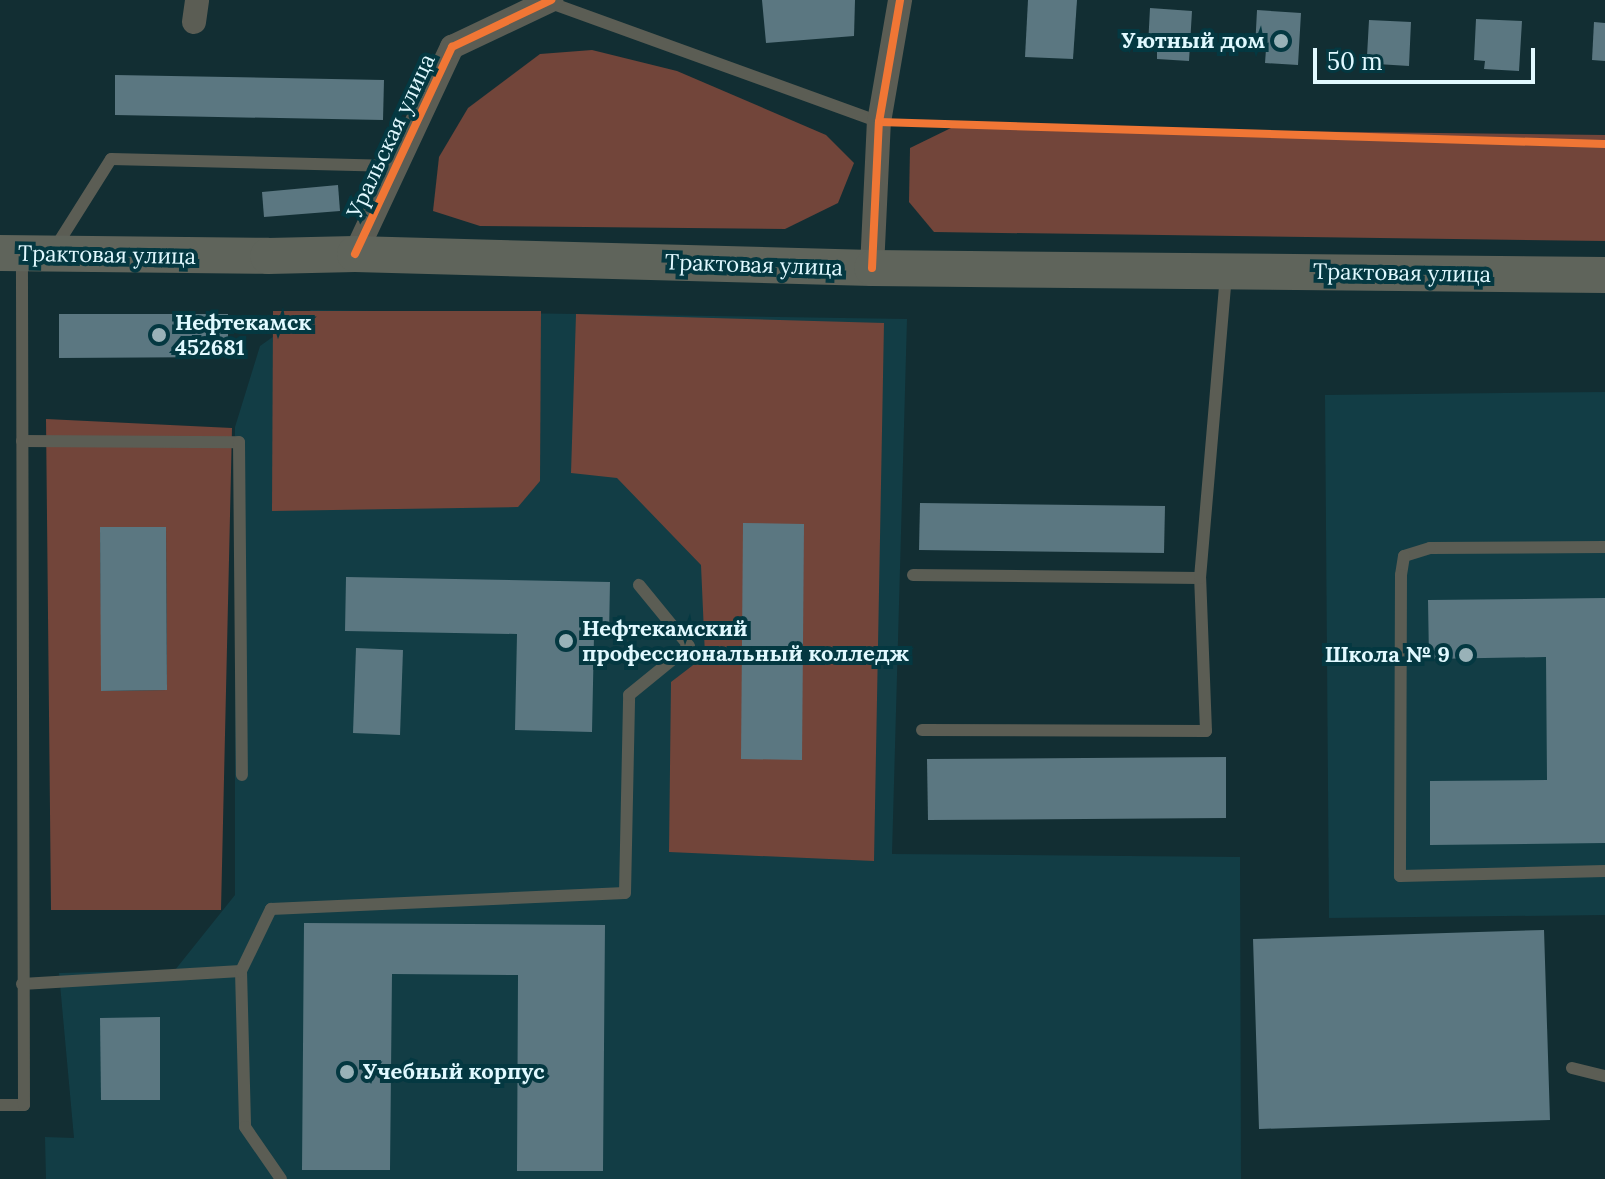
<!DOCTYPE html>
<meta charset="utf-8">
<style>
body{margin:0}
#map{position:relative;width:1605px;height:1179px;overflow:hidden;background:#122e33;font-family:Lora,serif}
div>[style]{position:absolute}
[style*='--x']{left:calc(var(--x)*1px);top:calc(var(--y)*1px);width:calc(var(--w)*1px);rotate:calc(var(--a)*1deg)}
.built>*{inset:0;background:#123d45}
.green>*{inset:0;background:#72453a}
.building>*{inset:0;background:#5b7781}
.service>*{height:12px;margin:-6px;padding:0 6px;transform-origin:6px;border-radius:6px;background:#5b5d54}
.minor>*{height:24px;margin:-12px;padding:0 12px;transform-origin:12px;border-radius:12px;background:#5b5d54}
.primary>*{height:36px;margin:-18px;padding:0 18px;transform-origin:18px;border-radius:18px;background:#5f645b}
.cycleway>*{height:8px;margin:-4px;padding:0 4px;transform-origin:4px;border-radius:4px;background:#f07635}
.dots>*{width:22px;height:22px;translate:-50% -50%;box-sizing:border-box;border:4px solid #043841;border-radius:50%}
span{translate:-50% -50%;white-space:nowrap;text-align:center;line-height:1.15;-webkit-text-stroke:8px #043841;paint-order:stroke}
.poi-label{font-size:22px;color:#e1f9ff;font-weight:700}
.right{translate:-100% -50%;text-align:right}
.left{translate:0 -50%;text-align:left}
.street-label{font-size:22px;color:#e1f9ff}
.scale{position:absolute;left:1313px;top:48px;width:222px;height:36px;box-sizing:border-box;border:4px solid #e1f9ff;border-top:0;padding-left:10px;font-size:24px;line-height:28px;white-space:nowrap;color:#e1f9ff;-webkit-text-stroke:6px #043841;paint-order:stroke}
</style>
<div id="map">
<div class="built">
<div style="clip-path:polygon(311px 310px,907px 319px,892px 854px,1240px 857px,1241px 1179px,46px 1179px,45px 1137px,74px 1138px,59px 973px,175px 970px,235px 895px,235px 427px,260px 346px)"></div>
<div style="clip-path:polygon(1605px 392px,1605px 915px,1329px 918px,1325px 395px)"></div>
</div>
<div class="green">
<div style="clip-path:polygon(592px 50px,677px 71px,826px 135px,854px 163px,838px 203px,785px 229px,480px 226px,433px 211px,439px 157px,468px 108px,540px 54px)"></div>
<div style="clip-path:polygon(953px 127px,1605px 135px,1605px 241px,934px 232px,909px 202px,910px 148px)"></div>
<div style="clip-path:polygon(273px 311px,541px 311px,540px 481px,518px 507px,272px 511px)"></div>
<div style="clip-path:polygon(576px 314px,884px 323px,874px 861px,669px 852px,671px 682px,705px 656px,701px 565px,617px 478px,571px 473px)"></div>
<div style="clip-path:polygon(evenodd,46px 419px,232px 428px,221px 910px,51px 910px,46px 419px,100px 527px,166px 527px,167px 690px,102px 691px,100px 527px)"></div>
</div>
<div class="building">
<div style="clip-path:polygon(762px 0,855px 0,854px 36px,766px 43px)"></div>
<div style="clip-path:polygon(1028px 0,1077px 0,1073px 59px,1025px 57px)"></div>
<div style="clip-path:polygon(1150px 8px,1192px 11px,1189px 61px,1157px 59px,1157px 47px,1148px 46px)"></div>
<div style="clip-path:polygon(1257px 10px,1301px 13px,1298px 65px,1265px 63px,1266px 49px,1255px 49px)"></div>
<div style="clip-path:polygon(1476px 19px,1522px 21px,1519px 71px,1484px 69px,1485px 61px,1474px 60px)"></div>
<div style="clip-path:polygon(1369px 20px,1411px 22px,1409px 66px,1377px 64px,1378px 57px,1367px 56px)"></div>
<div style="clip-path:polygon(1594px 22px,1605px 23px,1605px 61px,1592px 60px)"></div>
<div style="clip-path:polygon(115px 75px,384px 80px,383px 120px,115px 115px)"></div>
<div style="clip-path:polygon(338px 185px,340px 211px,264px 217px,262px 192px)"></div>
<div style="clip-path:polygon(59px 314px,228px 314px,228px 357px,59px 358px)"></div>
<div style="clip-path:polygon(920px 503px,1165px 506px,1164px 553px,919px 550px)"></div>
<div style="clip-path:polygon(743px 523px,804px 524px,802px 760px,741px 759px)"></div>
<div style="clip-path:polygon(100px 527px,166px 527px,167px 690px,101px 691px)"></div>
<div style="clip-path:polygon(346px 577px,610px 582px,609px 636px,594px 636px,592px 732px,515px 730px,517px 634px,345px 631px)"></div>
<div style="clip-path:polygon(1605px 598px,1605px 843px,1430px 845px,1430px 781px,1547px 780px,1546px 657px,1429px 659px,1428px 600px)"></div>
<div style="clip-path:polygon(356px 648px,403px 650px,400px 735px,353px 733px)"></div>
<div style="clip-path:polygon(1226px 757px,1226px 818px,928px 820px,927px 759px)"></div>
<div style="clip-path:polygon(304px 923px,605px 925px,603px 1171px,517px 1171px,518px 975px,392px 974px,390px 1170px,302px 1170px)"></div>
<div style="clip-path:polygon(1544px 930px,1550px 1120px,1259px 1129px,1253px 939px)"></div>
<div style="clip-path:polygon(160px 1017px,160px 1100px,101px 1100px,100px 1018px)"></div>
</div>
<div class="service">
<div style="--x:551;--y:3;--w:349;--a:19.9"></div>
<div style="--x:55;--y:248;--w:105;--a:-57.8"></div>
<div style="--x:111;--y:159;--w:284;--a:1.4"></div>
<div style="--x:22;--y:441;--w:217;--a:0.3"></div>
<div style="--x:239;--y:442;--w:333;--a:89.5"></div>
<div style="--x:1605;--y:547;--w:175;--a:179.7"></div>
<div style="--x:1430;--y:548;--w:27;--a:163"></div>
<div style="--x:1404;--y:556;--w:19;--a:99"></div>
<div style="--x:1401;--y:575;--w:301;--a:90.2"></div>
<div style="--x:1400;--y:876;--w:205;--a:-1.4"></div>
<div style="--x:913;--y:575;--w:287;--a:0.6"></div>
<div style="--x:922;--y:730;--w:284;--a:0.2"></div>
<div style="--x:1206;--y:731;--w:153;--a:-92.2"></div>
<div style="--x:1200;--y:578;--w:303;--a:-85.1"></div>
<div style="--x:241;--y:971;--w:156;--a:88.5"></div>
<div style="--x:245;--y:1127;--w:63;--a:55.3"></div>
<div style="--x:22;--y:984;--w:219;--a:-3.4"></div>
<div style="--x:241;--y:971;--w:69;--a:-64.2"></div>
<div style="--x:271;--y:909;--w:354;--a:-2.6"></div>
<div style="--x:625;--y:893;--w:198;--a:-88.8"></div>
<div style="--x:629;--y:695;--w:77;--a:-39.2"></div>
<div style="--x:689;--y:646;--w:79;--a:-129.3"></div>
<div style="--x:1572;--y:1068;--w:34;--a:14"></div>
<div style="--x:0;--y:1105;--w:24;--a:0"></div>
<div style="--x:24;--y:1105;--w:847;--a:-90.14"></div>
</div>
<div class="minor">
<div style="--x:194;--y:22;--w:22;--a:-82"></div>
<div style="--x:355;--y:254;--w:229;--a:-64.9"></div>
<div style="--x:452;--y:47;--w:110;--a:-25.4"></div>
<div style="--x:872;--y:268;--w:146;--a:-87.3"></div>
<div style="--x:879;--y:122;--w:124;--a:-80.2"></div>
</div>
<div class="primary">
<div style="--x:0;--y:253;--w:268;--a:0.6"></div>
<div style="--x:268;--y:256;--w:87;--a:-1.3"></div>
<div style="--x:355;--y:254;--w:517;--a:1.55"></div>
<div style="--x:872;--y:268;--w:733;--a:0.55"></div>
</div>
<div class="cycleway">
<div style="--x:879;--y:122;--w:726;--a:1.74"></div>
<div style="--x:355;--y:254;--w:229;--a:-64.9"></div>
<div style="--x:452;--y:47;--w:110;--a:-25.4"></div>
<div style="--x:872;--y:268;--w:146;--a:-87.3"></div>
<div style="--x:879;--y:122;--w:124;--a:-80.2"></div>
</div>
<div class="dots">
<div style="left:1281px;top:41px;background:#99b2b8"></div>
<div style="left:159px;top:335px;background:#99b2b8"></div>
<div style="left:566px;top:641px;background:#99b2b8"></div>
<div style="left:1466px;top:655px;background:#99b2b8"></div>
<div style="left:347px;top:1072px;background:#99b2b8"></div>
</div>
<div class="poi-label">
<span class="right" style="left:1265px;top:41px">Уютный дом</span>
<span class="left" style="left:175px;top:335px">Нефтекамск<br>452681</span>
<span class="left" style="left:582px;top:641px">Нефтекамский<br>профессиональный колледж</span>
<span class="right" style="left:1450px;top:655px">Школа № 9</span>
<span class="left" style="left:363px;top:1072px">Учебный корпус</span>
</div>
<div class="street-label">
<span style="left:391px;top:136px;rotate:-65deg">Уральская улица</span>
<span style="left:107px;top:255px;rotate:1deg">Трактовая улица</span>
<span style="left:754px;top:265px;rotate:2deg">Трактовая улица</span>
<span style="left:1402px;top:273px;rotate:1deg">Трактовая улица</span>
</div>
<div class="scale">50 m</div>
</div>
